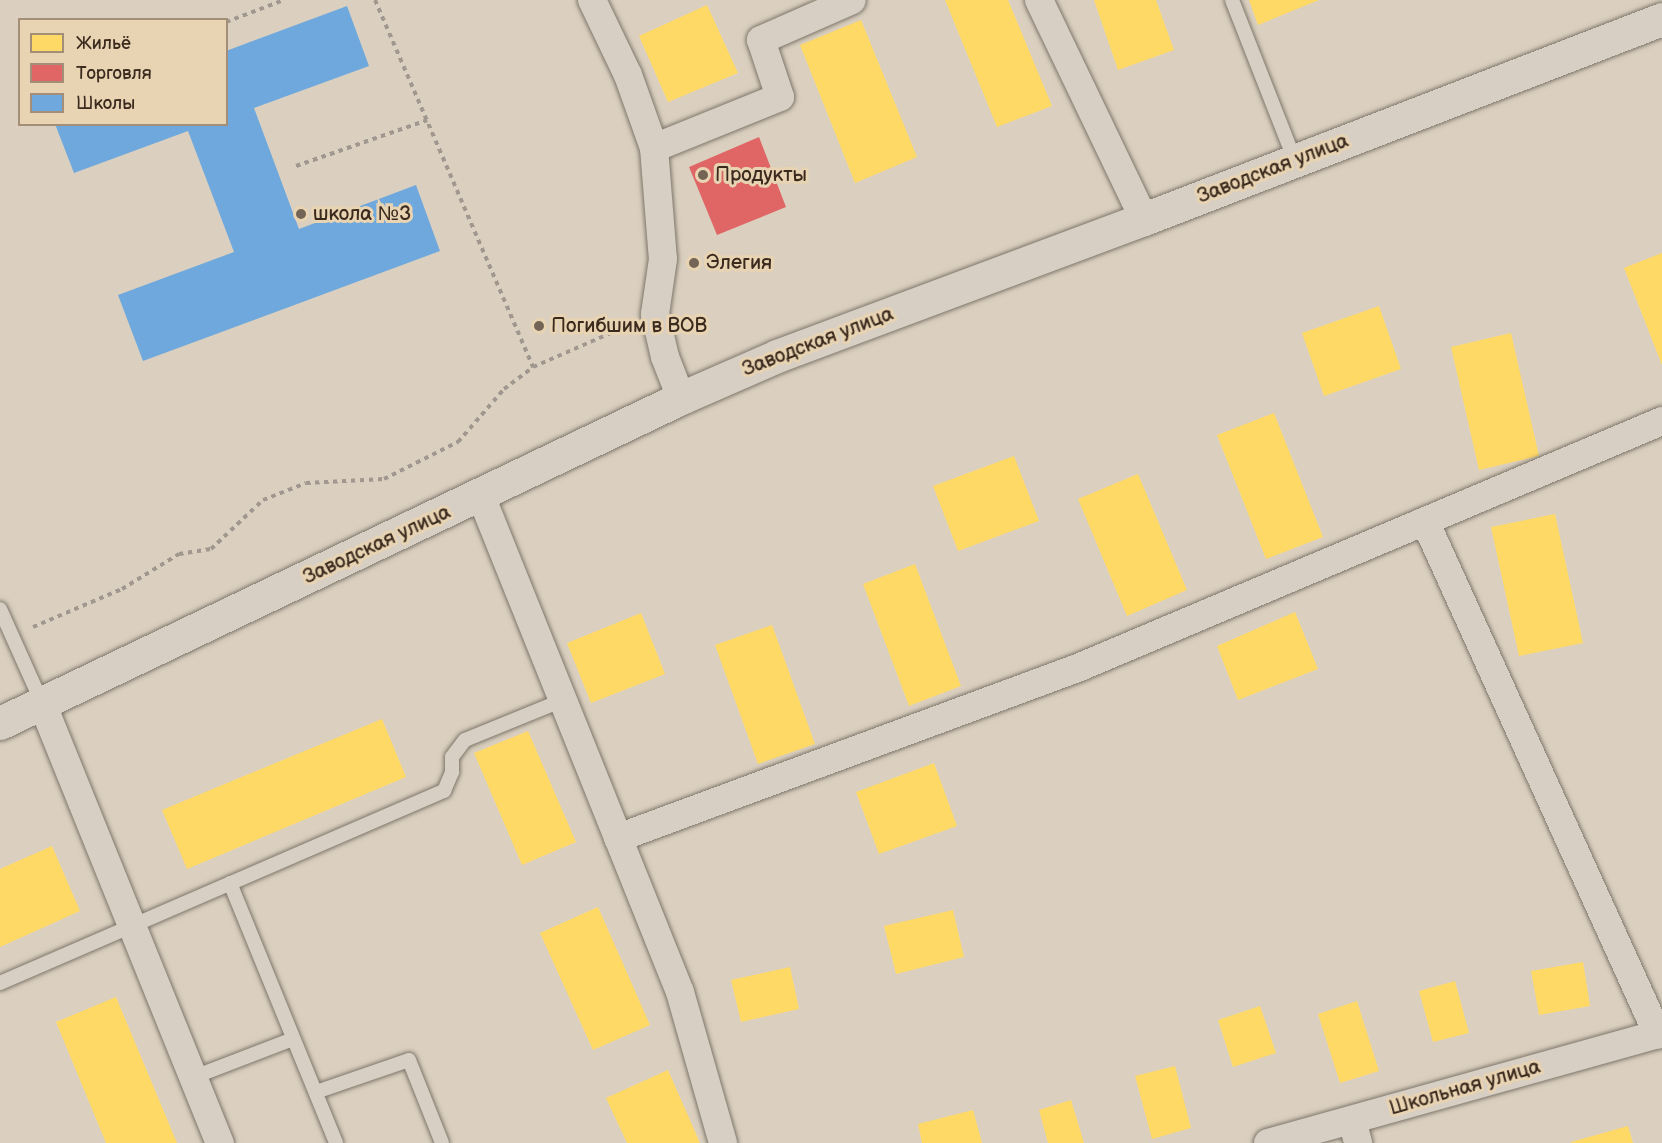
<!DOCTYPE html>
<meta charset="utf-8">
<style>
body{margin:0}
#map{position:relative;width:1662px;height:1143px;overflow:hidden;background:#dbd0bf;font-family:"Balsamiq Sans",sans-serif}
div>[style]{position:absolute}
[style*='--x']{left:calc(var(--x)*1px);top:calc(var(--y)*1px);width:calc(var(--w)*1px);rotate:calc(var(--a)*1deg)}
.homes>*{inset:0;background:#ffd966}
.shops>*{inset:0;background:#e06666}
.schools>*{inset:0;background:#6fa8dc}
.path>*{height:4px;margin-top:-2px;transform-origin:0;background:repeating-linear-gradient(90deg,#a0988e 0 4.5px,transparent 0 9px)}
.roads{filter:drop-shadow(0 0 2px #7e766b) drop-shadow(0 0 2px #7e766b)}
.lane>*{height:14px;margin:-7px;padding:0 7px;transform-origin:7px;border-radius:7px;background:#d7cfc3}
.street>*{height:28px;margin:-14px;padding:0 14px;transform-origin:14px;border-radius:14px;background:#d7cfc3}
.secondary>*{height:33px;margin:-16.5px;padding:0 16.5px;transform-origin:16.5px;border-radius:16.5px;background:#d7cfc3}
.dots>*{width:16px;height:16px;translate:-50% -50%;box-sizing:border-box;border:3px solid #e8d3b2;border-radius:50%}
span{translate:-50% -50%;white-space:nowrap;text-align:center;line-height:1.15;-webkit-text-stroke:6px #e8d3b2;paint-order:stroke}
.street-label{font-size:20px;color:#3b2a1e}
.poi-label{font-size:20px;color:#3b2a1e}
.left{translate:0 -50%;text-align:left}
.legend{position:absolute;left:18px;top:18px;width:210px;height:108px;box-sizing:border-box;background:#e8d3b2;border:2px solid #a38f77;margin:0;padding:8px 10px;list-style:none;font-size:18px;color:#3b2a1e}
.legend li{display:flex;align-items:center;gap:12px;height:30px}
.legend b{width:30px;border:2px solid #a38f77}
</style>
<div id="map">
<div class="homes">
<div style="clip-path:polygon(945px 0,1008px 0,1052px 106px,997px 127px)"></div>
<div style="clip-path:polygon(1094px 0,1156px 0,1174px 50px,1118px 70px)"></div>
<div style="clip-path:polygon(1249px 0,1319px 0,1258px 25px)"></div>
<div style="clip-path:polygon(707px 5px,738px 73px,668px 102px,639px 36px)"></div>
<div style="clip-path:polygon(861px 20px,917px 157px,855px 183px,800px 45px)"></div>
<div style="clip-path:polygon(1662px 253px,1662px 365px,1624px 268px)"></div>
<div style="clip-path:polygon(1379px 306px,1401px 369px,1324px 396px,1302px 333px)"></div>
<div style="clip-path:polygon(1511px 333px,1539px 456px,1479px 470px,1451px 347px)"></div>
<div style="clip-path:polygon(1274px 413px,1323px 537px,1266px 559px,1217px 435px)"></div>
<div style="clip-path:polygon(1014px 456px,1039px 521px,958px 551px,933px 486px)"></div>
<div style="clip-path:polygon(1138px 474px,1187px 590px,1127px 616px,1078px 499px)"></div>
<div style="clip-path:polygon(1555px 514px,1583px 643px,1519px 656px,1491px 527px)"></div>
<div style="clip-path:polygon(915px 564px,961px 686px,909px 706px,863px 584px)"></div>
<div style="clip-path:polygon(1295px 612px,1318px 669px,1238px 700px,1217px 646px)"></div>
<div style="clip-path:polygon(641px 613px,665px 674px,591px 703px,567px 643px)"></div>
<div style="clip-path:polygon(772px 625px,815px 744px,758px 764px,715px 645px)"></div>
<div style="clip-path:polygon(382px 719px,406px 777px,187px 869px,162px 810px)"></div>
<div style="clip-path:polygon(528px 731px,576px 842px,522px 865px,474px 753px)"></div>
<div style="clip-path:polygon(934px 763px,957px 826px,879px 854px,856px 792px)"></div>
<div style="clip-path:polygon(52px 846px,80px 911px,0 947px,0 869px)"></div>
<div style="clip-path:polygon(598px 907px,650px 1025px,593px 1050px,540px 933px)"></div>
<div style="clip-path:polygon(953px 910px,964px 957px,896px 974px,884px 926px)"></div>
<div style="clip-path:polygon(1583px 962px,1590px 1006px,1539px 1015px,1531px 971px)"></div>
<div style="clip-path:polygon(790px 967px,799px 1009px,741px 1022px,731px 980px)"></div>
<div style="clip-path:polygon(1455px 981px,1469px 1033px,1433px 1042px,1419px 991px)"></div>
<div style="clip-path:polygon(116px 997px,177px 1143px,106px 1143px,56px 1022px)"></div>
<div style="clip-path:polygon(1357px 1001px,1379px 1071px,1340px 1083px,1318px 1014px)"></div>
<div style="clip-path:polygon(1260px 1006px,1276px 1053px,1233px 1067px,1218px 1020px)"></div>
<div style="clip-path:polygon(1175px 1066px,1191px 1128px,1152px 1139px,1135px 1076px)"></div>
<div style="clip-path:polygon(668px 1070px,700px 1143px,627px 1143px,606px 1098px)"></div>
<div style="clip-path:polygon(1071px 1100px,1084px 1143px,1048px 1143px,1039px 1110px)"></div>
<div style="clip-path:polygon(973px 1110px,982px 1143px,922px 1143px,918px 1124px)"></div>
<div style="clip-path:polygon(1628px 1126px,1633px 1143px,1571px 1143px,1571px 1142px)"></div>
</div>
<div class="shops">
<div style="clip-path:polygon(759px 137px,786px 207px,717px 235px,689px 167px)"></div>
</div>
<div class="schools">
<div style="clip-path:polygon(347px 6px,369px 66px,254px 108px,299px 229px,416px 185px,440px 251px,143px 361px,118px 295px,234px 252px,188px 131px,74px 173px,55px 124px,226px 124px,226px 51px)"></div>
</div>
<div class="path">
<div style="--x:375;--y:0;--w:400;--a:66.7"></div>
<div style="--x:533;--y:367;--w:103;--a:-23.6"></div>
<div style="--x:226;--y:22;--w:62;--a:-20.8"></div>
<div style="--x:296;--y:166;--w:139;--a:-19.3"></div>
<div style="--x:33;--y:627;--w:97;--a:-23.1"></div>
<div style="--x:122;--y:589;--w:67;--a:-31.6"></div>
<div style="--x:179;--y:554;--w:32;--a:-9"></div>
<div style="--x:211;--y:549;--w:71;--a:-43.3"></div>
<div style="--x:263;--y:500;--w:46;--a:-21.6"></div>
<div style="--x:306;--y:483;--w:78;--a:-2.9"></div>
<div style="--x:384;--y:479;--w:83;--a:-26.6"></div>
<div style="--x:458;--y:442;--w:70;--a:-49"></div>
<div style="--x:504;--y:389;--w:36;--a:-37"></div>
</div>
<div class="roads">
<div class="lane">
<div style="--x:1232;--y:0;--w:173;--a:68.6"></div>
<div style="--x:0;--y:609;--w:103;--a:65.9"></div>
<div style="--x:230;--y:883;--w:281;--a:67.8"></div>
<div style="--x:0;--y:983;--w:484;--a:-23.4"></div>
<div style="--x:444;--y:791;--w:21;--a:-67"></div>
<div style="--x:452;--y:772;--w:15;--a:-90"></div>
<div style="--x:452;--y:757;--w:21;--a:-53"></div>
<div style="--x:465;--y:740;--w:106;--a:-22.2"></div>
<div style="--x:194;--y:1077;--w:106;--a:-21"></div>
<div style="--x:316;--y:1092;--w:98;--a:-19"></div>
<div style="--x:409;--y:1060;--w:89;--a:68.3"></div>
</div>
<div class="street">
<div style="--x:592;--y:0;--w:83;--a:64.4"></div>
<div style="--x:628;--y:75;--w:77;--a:70.4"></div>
<div style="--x:654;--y:148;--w:111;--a:85.4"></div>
<div style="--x:663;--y:259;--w:56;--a:98.3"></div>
<div style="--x:655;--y:314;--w:44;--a:76.9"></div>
<div style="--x:665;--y:357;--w:44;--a:68.7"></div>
<div style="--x:1039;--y:0;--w:243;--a:64.4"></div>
<div style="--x:654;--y:148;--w:136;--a:-22"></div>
<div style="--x:780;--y:97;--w:60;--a:-108.4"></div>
<div style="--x:761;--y:40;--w:99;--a:-23.7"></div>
<div style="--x:481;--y:496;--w:534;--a:68.14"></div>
<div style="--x:680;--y:992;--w:157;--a:74.1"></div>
<div style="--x:1425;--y:521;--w:564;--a:65.61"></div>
<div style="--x:42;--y:703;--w:475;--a:68"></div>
<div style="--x:618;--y:838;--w:493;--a:-20.3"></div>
<div style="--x:1080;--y:667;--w:632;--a:-22.91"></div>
<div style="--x:1352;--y:1120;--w:24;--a:75"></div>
<div style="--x:1268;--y:1143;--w:409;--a:-15.6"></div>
</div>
<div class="secondary">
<div style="--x:0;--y:723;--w:755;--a:-25.51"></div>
<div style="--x:681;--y:398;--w:105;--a:-23.6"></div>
<div style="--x:777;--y:356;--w:392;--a:-20.5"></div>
<div style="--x:1144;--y:219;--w:555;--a:-21.11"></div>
</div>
</div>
<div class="dots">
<div style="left:703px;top:175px;background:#736456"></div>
<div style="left:301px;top:214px;background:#736456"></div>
<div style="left:694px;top:263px;background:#736456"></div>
<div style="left:539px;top:326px;background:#736456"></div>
</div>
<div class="street-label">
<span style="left:1273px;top:169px;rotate:-21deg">Заводская улица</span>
<span style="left:818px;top:342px;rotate:-21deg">Заводская улица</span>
<span style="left:377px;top:545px;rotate:-25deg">Заводская улица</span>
<span style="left:1465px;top:1088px;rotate:-16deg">Школьная улица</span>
</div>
<div class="poi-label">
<span class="left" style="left:715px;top:175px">Продукты</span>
<span class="left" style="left:313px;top:214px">школа №3</span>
<span class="left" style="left:706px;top:263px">Элегия</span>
<span class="left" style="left:551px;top:326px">Погибшим в ВОВ</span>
</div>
<ul class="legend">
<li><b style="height:16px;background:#ffd966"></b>Жильё</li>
<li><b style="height:16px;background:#e06666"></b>Торговля</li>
<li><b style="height:16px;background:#6fa8dc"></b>Школы</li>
</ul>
</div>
